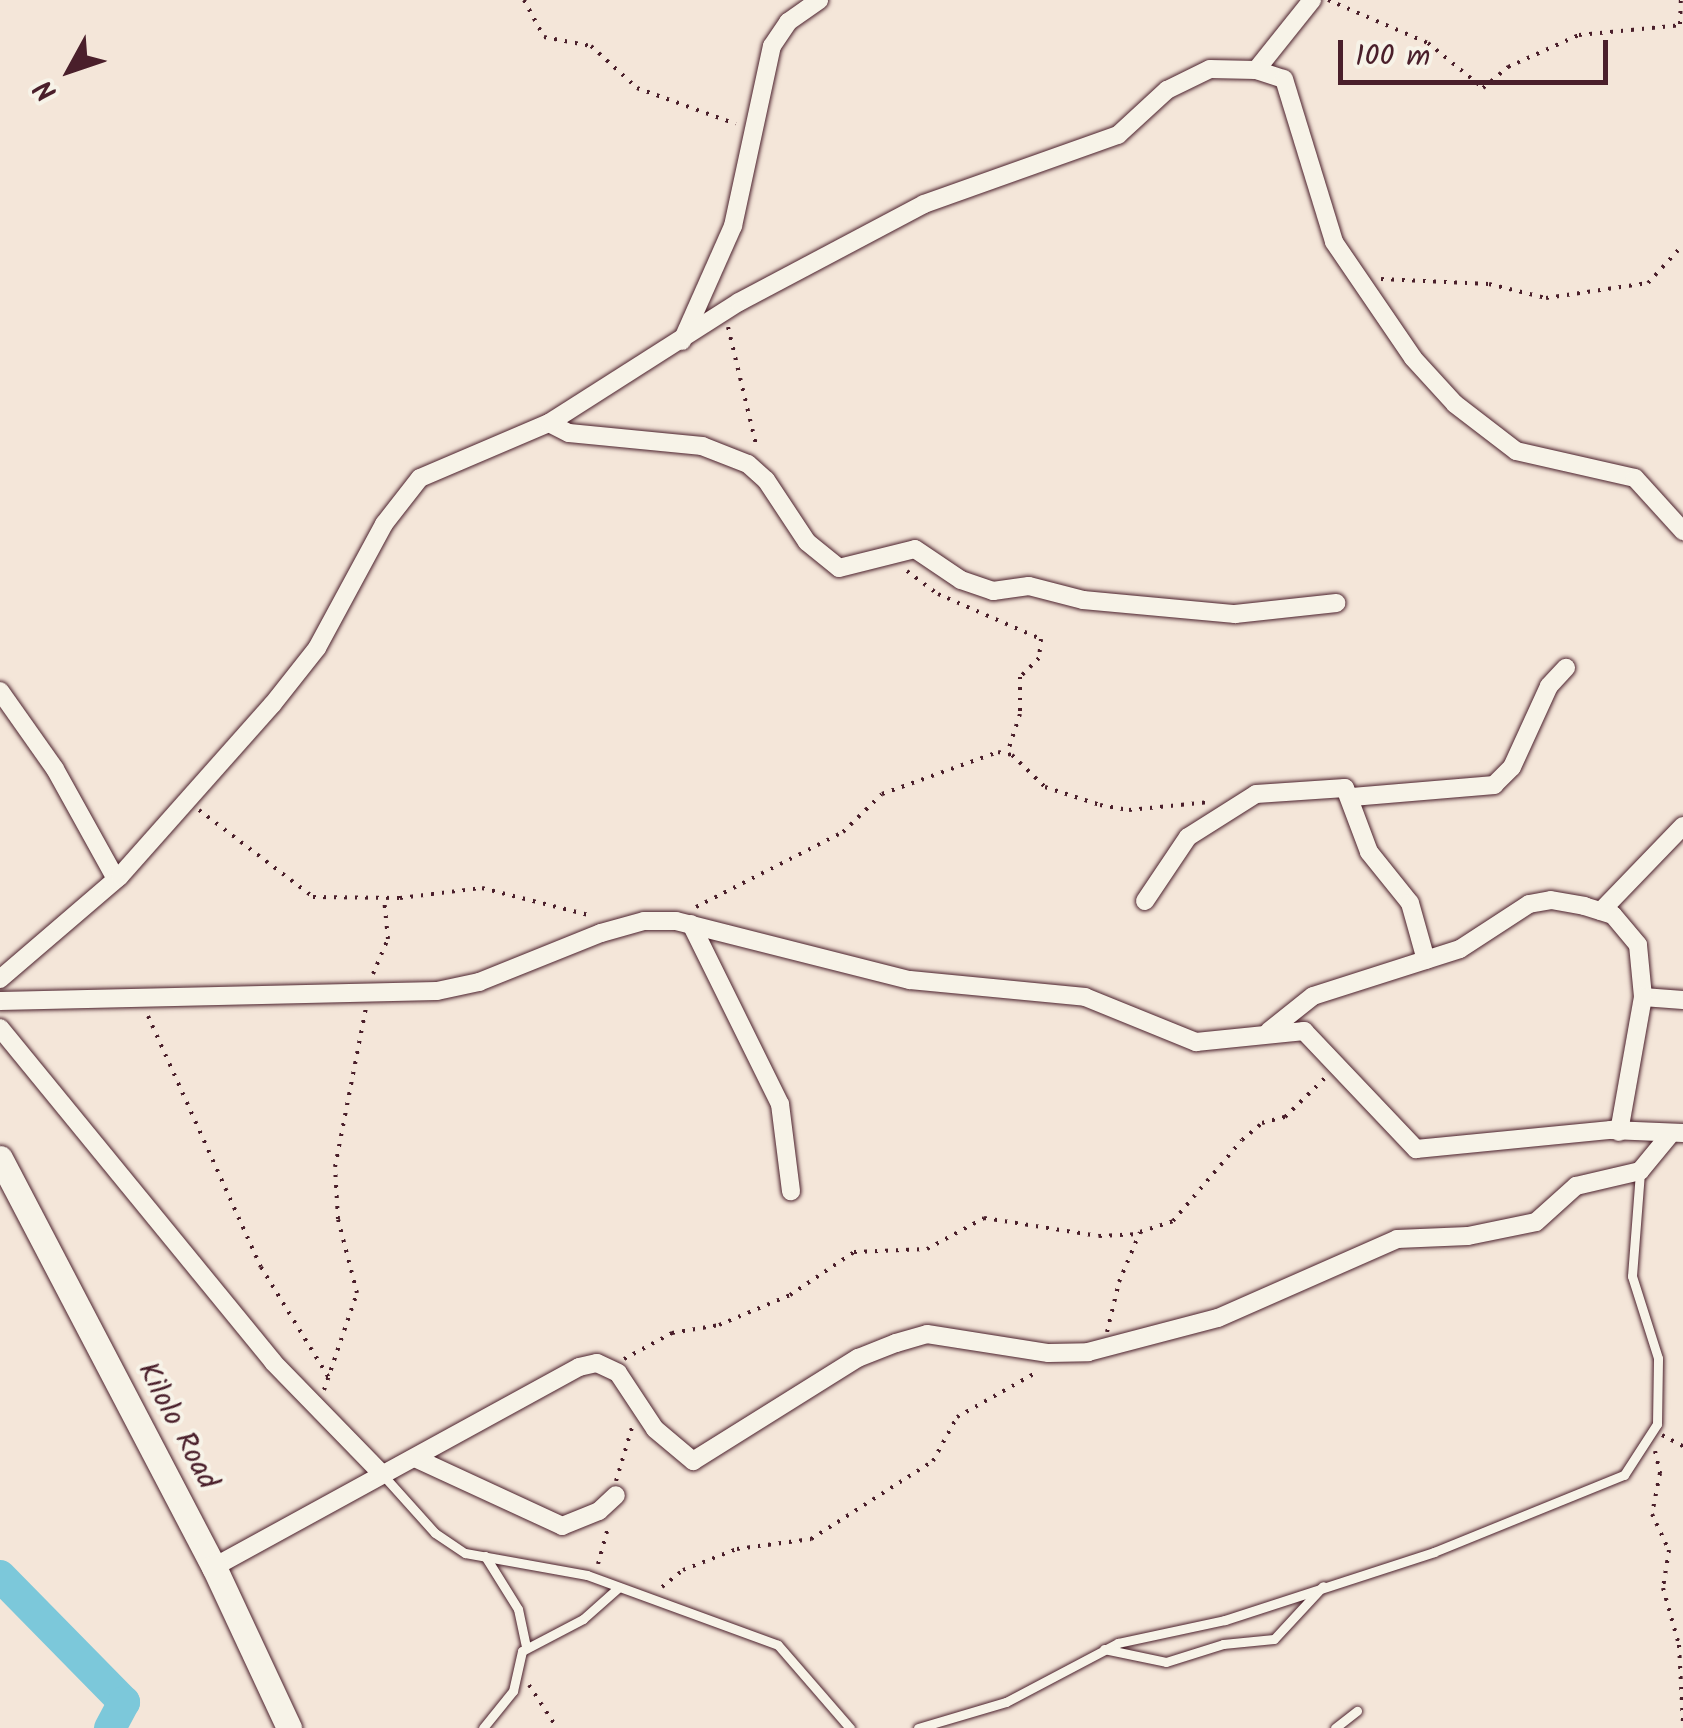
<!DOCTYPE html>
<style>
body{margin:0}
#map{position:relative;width:1683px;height:1728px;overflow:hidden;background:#f4e6d9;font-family:Kalam,sans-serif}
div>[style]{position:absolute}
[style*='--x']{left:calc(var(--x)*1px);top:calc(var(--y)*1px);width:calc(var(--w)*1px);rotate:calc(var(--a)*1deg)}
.river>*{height:32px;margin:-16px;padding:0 16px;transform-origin:16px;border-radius:16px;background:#7cc8da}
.path>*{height:4px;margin-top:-2px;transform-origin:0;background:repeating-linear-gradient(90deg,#4a1f2b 0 2.5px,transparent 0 10.5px)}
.roads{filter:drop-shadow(0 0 2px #4a1f2b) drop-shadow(0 0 2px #4a1f2b)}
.lane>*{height:9px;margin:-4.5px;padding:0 4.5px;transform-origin:4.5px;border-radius:4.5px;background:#f7f3e8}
.street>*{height:18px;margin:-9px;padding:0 9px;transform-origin:9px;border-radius:9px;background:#f7f3e8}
.secondary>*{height:25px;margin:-12.5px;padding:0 12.5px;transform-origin:12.5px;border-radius:12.5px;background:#f7f3e8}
span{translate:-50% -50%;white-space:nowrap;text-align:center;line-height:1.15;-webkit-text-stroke:8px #f7f3e8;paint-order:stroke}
.street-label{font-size:30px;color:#4a1f2b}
.north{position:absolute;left:20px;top:20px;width:100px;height:100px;-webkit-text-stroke:8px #f7f3e8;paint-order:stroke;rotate:230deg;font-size:28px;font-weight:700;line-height:40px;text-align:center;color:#4a1f2b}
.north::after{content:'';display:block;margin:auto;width:35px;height:45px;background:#4a1f2b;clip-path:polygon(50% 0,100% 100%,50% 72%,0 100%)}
.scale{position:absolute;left:1338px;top:40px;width:270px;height:45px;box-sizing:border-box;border:5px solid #4a1f2b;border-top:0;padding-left:12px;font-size:30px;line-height:35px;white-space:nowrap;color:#4a1f2b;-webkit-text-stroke:8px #f7f3e8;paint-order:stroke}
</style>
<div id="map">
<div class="river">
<div style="--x:0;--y:1576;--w:177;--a:45.5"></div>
<div style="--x:124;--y:1702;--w:30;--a:118"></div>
</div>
<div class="path">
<div style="--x:524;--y:0;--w:42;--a:61.6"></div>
<div style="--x:544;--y:37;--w:48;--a:10.8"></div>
<div style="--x:591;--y:46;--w:62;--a:42.4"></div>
<div style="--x:637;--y:88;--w:105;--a:20"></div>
<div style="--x:1328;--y:0;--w:109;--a:23.3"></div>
<div style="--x:1428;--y:43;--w:71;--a:39.3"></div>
<div style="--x:1483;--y:88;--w:33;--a:-40"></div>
<div style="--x:1508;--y:67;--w:78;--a:-24.3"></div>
<div style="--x:1579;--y:35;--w:104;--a:-5.5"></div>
<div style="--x:1680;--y:24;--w:24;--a:-88"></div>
<div style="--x:1381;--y:279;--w:108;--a:2.7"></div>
<div style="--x:1489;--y:284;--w:59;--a:13.8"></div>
<div style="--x:1546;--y:298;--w:103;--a:-8.4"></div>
<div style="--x:1648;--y:283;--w:52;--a:-47.4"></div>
<div style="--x:728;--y:327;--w:125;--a:76.6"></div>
<div style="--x:907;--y:571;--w:39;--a:37"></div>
<div style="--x:938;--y:594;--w:112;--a:23.6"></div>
<div style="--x:1041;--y:639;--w:19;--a:96"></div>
<div style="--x:1039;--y:658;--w:27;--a:135"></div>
<div style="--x:1020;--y:677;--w:37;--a:90"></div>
<div style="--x:1020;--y:714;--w:39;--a:108"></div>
<div style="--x:199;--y:810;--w:143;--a:37.3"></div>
<div style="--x:313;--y:897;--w:87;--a:0.7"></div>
<div style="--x:400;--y:898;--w:83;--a:-7"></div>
<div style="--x:482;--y:888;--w:114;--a:14.2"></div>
<div style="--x:696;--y:907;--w:165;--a:-27"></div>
<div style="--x:843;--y:832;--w:54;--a:-44.3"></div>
<div style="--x:882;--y:794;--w:123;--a:-19.9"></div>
<div style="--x:998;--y:752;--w:14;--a:12"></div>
<div style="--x:1012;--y:755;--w:46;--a:44.1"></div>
<div style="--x:1045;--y:787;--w:58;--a:18.1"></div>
<div style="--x:1100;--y:805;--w:29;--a:10"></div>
<div style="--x:1129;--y:810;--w:81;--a:-5.6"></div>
<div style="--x:373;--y:974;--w:38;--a:-67"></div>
<div style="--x:388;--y:939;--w:41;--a:-95.6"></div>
<div style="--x:148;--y:1016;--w:275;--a:65.8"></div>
<div style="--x:261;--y:1267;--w:130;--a:58.5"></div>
<div style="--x:1107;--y:1332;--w:51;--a:-76.5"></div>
<div style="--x:1119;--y:1282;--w:54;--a:-67.2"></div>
<div style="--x:1140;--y:1232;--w:35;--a:-18"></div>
<div style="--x:1173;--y:1221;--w:106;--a:-49.6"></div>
<div style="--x:1242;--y:1140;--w:26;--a:-40"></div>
<div style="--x:1262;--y:1123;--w:24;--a:-15"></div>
<div style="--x:1285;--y:1117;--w:59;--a:-44.3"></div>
<div style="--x:624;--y:1359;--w:55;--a:-28.4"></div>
<div style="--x:672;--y:1333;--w:48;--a:-9.7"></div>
<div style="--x:719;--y:1325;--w:77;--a:-22.9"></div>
<div style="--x:790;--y:1295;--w:77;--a:-33.9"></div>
<div style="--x:854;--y:1252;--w:73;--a:-2.4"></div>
<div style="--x:927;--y:1249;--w:65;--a:-28.5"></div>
<div style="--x:984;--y:1218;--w:116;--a:8.9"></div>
<div style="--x:1099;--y:1236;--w:41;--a:-2.8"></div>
<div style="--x:324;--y:1390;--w:102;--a:-71.2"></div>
<div style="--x:357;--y:1293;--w:76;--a:-104.4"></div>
<div style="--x:338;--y:1219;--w:52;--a:-93.3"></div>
<div style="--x:335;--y:1167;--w:163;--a:-79"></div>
<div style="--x:1662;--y:1435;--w:24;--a:28"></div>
<div style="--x:1655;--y:1451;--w:23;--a:77"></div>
<div style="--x:1660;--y:1473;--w:42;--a:101"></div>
<div style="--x:1652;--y:1514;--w:40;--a:65"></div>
<div style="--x:1669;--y:1550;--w:38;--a:99"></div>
<div style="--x:1663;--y:1588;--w:59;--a:74.3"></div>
<div style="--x:1679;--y:1645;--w:80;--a:87.1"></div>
<div style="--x:616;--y:1481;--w:59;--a:-73.4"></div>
<div style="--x:598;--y:1564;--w:41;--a:-74.6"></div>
<div style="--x:662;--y:1587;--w:27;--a:-39"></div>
<div style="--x:683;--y:1570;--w:58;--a:-21.3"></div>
<div style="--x:737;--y:1549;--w:75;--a:-7.7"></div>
<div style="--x:811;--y:1539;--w:145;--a:-32.6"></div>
<div style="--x:933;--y:1461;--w:50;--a:-61.4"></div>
<div style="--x:957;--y:1417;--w:94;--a:-29.3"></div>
<div style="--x:529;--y:1685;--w:51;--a:56.9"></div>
</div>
<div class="roads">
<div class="lane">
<div style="--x:382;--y:1474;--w:79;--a:48.1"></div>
<div style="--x:435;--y:1533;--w:36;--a:34"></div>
<div style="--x:465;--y:1553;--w:124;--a:10.2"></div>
<div style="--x:587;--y:1575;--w:203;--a:20.1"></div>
<div style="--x:778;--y:1645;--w:110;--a:49.1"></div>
<div style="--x:485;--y:1556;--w:62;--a:58.1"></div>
<div style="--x:518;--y:1609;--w:40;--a:78"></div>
<div style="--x:1104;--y:1649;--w:63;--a:11.8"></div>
<div style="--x:1166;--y:1662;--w:60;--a:-17.5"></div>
<div style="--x:1223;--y:1644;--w:51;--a:-5.6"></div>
<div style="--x:1274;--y:1639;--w:72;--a:-47.2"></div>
<div style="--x:483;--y:1728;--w:48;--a:-51"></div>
<div style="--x:513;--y:1691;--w:41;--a:-77.3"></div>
<div style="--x:522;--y:1651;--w:69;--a:-27.7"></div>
<div style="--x:583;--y:1619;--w:48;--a:-41.6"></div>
<div style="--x:918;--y:1728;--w:92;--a:-16.5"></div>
<div style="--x:1006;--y:1702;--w:127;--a:-27.8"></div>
<div style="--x:1118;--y:1643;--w:109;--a:-12.1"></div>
<div style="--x:1225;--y:1620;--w:220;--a:-18"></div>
<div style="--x:1434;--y:1552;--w:205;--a:-22.1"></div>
<div style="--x:1624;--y:1475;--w:61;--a:-57.1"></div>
<div style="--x:1657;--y:1424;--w:66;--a:-89.1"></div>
<div style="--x:1658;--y:1358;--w:86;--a:-107.6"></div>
<div style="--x:1632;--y:1276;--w:105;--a:-85.6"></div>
<div style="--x:1335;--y:1728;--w:28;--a:-38"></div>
</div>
<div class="street">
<div style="--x:1256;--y:70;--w:90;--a:-51.3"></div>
<div style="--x:682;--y:341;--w:126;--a:-66.1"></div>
<div style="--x:733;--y:226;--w:184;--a:-77.8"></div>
<div style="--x:772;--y:46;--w:29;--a:-56"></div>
<div style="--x:788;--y:22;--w:38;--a:-35"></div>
<div style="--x:549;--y:423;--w:22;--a:27"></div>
<div style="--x:569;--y:433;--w:134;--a:5.6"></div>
<div style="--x:702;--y:446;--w:49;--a:21.4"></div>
<div style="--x:748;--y:464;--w:24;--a:42"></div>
<div style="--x:766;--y:480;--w:74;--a:56.5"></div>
<div style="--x:807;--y:542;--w:41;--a:39.1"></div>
<div style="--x:839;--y:568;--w:78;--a:-14"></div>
<div style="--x:915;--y:549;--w:55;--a:34"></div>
<div style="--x:961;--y:580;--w:34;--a:19"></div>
<div style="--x:993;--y:591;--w:36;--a:-8"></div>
<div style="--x:1029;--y:586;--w:56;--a:14.5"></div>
<div style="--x:1083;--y:600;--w:153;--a:5.3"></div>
<div style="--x:1235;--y:614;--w:102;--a:-6.2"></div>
<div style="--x:0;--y:691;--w:95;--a:54.8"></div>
<div style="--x:55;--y:769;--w:126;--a:61"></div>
<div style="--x:1352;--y:797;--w:143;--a:-4.8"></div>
<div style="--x:1494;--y:785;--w:25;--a:-45"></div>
<div style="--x:1512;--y:767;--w:89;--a:-65.4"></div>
<div style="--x:1549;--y:686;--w:25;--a:-47"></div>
<div style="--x:1145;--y:901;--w:77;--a:-56.1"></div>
<div style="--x:1188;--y:837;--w:80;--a:-32.3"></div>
<div style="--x:1256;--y:794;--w:89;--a:-3.9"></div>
<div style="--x:1345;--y:788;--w:68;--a:69.4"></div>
<div style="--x:1369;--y:852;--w:65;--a:51.2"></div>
<div style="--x:1410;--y:903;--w:59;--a:74.3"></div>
<div style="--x:1601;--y:911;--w:118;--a:-46"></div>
<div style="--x:691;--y:924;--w:201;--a:63.7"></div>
<div style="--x:780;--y:1104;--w:88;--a:82.8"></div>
<div style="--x:0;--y:979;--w:158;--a:-40.6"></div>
<div style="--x:120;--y:876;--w:229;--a:-48.4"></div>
<div style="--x:272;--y:705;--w:73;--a:-51.7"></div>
<div style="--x:317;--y:648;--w:141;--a:-61.6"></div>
<div style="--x:384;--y:524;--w:58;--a:-52"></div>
<div style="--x:420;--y:478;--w:140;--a:-23.1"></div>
<div style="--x:549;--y:423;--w:225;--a:-32.5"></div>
<div style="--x:739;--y:302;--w:209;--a:-27.9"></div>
<div style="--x:924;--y:204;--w:206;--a:-19.6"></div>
<div style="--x:1118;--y:135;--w:67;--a:-42.6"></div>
<div style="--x:1167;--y:90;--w:48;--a:-26"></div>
<div style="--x:1210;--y:69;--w:46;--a:1.2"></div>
<div style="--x:1256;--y:70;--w:29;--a:18"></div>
<div style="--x:1284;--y:79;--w:170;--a:72.9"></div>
<div style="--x:1334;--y:242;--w:140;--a:55.7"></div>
<div style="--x:1413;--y:358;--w:62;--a:47.6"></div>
<div style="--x:1455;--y:404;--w:77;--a:37.6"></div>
<div style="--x:1516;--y:451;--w:122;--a:12.8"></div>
<div style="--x:1635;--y:478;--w:72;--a:47.8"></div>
<div style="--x:1643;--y:997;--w:40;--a:4.3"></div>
<div style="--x:0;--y:1001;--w:437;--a:-1.3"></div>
<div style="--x:437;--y:991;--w:43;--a:-12.1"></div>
<div style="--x:479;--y:982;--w:131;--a:-21.9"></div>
<div style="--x:601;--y:933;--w:45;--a:-15.6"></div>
<div style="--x:644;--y:921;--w:32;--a:0"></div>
<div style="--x:676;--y:921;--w:241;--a:14.2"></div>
<div style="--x:910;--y:980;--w:176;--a:5.5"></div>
<div style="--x:1085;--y:997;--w:120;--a:22.1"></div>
<div style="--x:1196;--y:1042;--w:109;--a:-5.8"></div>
<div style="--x:1304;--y:1031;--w:163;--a:46.5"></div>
<div style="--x:1416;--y:1149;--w:196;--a:-5.6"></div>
<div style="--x:1611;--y:1130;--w:72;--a:2.4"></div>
<div style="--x:0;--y:1028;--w:431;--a:50.7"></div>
<div style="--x:273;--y:1362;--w:156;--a:45.8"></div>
<div style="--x:1269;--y:1031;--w:56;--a:-38.5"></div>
<div style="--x:1313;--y:996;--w:154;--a:-17.7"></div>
<div style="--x:1460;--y:949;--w:82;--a:-33.1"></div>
<div style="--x:1529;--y:904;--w:22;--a:-10"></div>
<div style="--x:1551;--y:900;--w:34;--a:10"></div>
<div style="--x:1584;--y:906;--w:30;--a:17"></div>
<div style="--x:1613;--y:915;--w:39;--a:50"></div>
<div style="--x:1638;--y:945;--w:52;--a:84.5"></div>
<div style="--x:1643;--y:997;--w:137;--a:100.1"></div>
<div style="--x:415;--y:1458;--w:162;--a:24.8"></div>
<div style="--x:562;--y:1526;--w:40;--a:-22"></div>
<div style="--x:599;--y:1511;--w:23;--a:-43"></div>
<div style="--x:214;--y:1567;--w:416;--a:-28.7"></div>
<div style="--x:579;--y:1367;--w:18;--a:-13"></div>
<div style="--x:597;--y:1363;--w:23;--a:25"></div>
<div style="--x:618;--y:1373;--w:67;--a:56.5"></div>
<div style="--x:655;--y:1429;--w:50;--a:40.1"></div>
<div style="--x:693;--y:1461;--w:195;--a:-32"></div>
<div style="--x:858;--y:1358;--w:41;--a:-21.5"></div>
<div style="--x:896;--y:1343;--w:32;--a:-16"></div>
<div style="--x:927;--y:1334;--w:123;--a:8.9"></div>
<div style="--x:1049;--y:1353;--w:39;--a:-1"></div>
<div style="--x:1088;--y:1352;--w:134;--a:-14.7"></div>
<div style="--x:1218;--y:1318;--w:196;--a:-23.8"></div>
<div style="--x:1397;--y:1239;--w:71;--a:-2.4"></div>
<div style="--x:1468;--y:1236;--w:69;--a:-11.6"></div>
<div style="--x:1536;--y:1222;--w:54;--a:-42"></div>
<div style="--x:1576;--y:1186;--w:66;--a:-13.2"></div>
<div style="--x:1640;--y:1171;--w:45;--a:-50.4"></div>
</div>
<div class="secondary">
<div style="--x:0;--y:1158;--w:462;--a:62.4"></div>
<div style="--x:214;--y:1567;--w:178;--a:65"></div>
</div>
</div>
<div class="street-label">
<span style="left:177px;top:1426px;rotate:62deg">Kilolo Road</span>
</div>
<div class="north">N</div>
<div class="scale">100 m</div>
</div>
